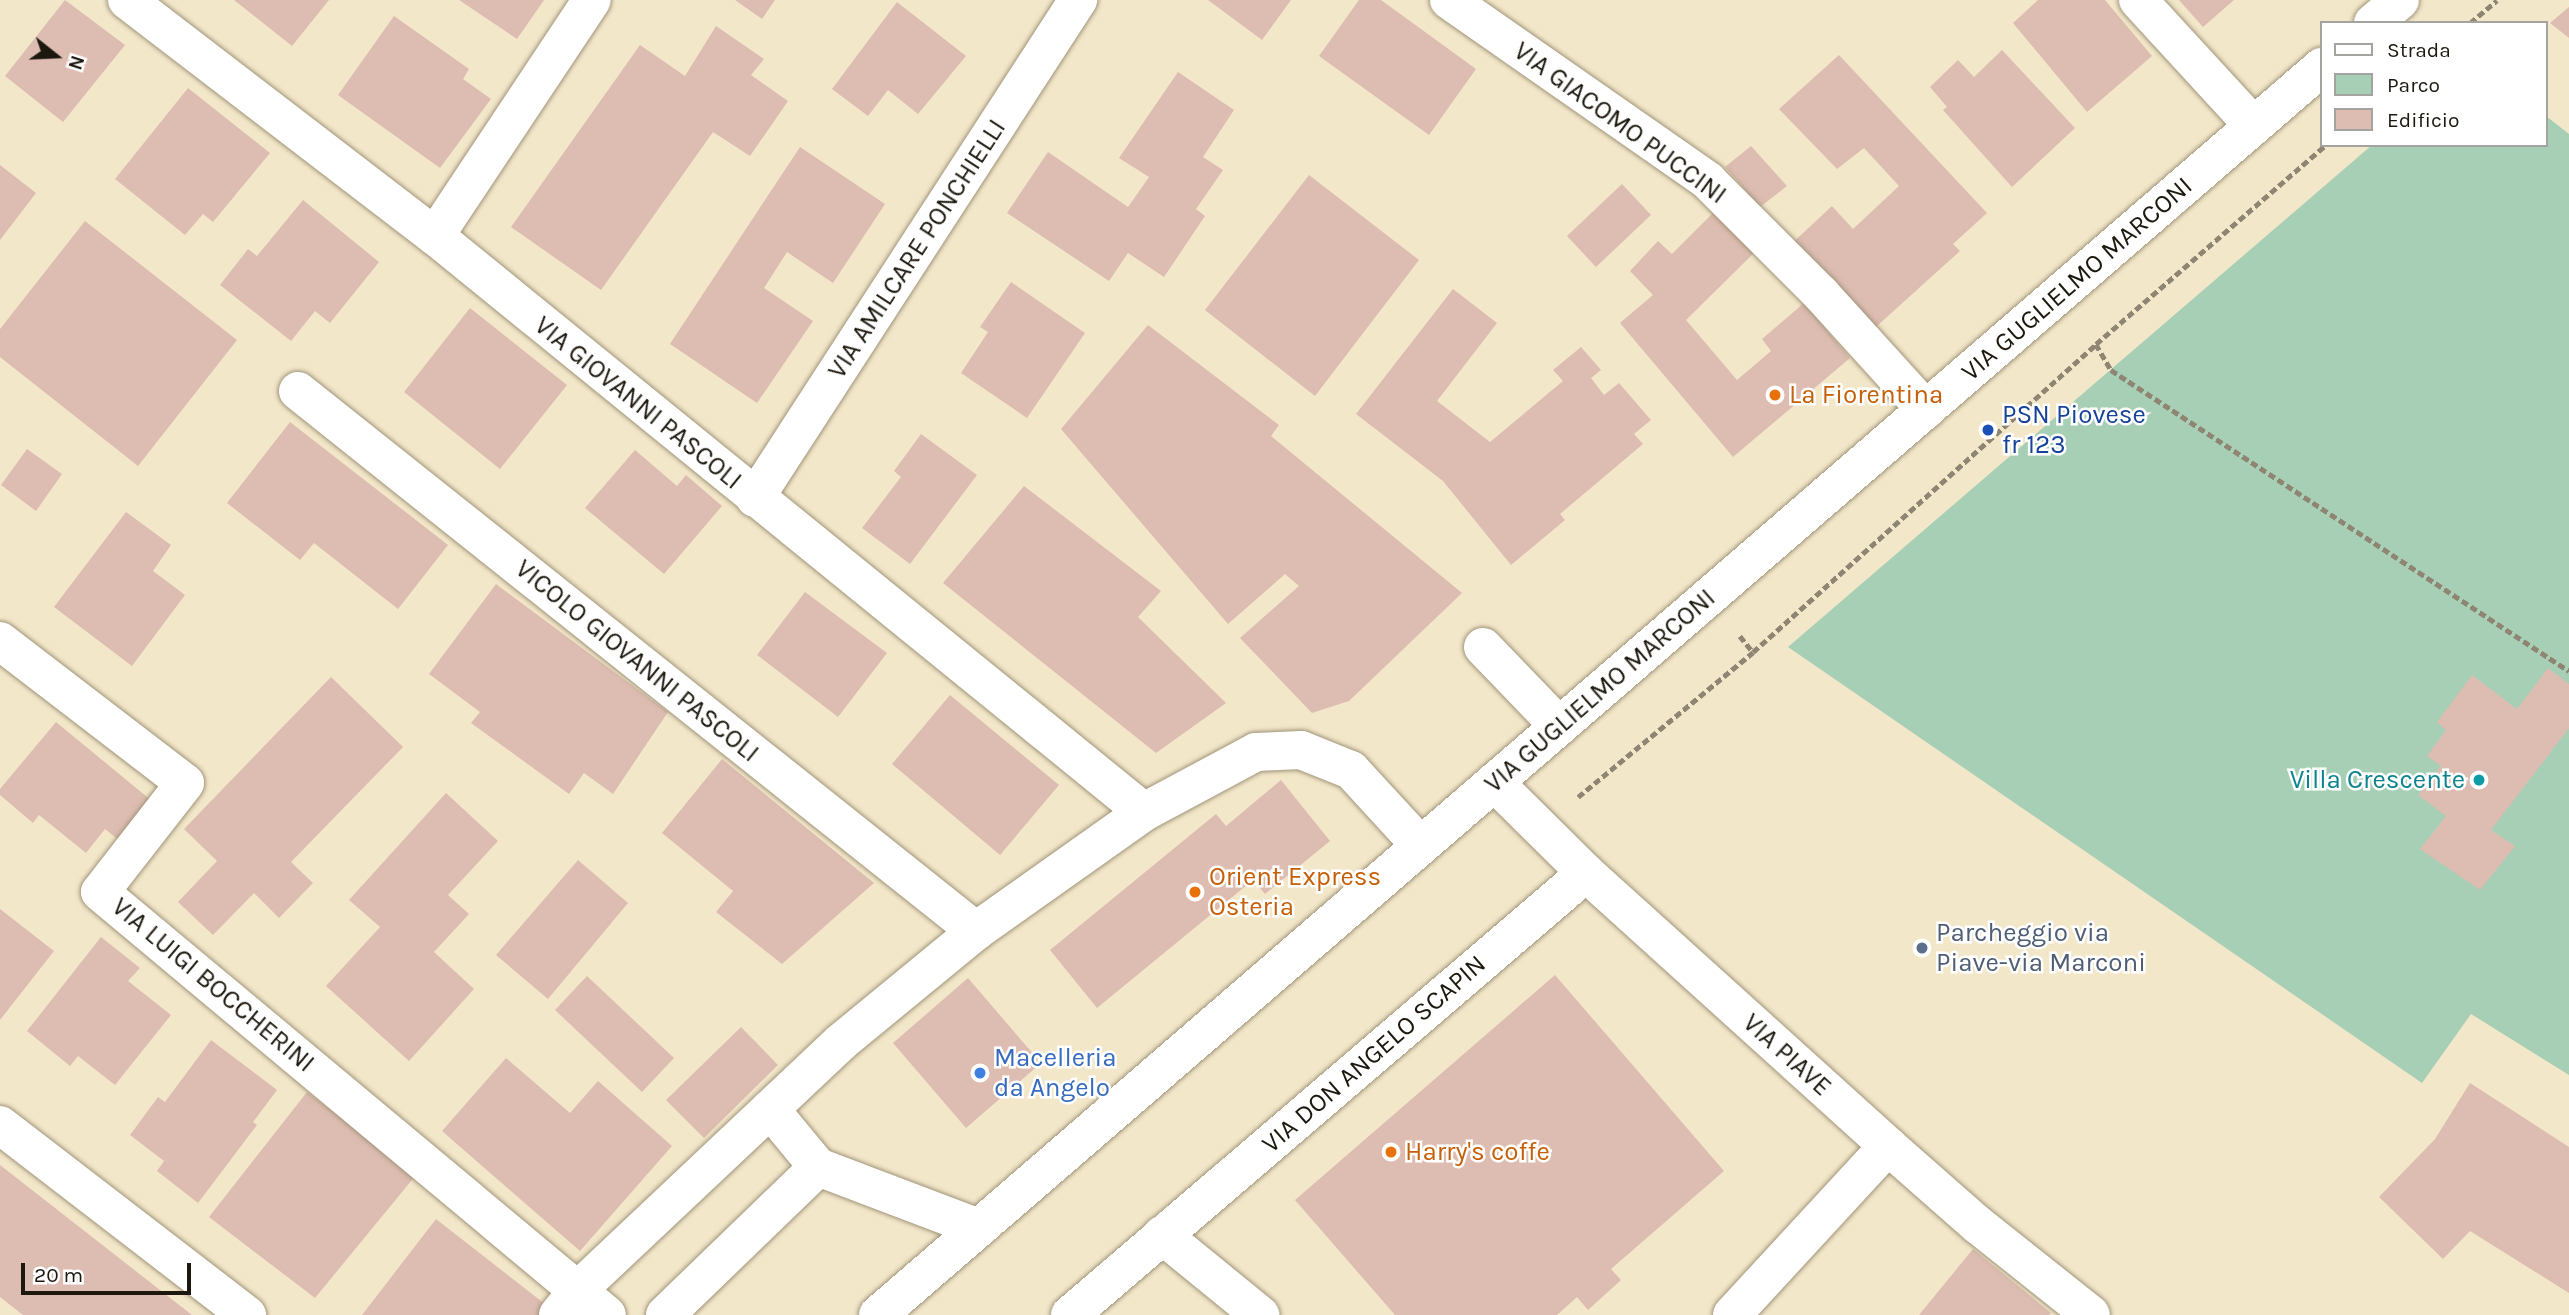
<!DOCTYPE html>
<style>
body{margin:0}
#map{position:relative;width:2569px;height:1315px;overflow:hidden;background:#f3e7ca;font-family:Karla,sans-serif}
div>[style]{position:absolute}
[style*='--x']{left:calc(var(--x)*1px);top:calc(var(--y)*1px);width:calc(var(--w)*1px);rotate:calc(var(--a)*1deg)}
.green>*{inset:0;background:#a6cfb6}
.building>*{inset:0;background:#ddbcb1}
.path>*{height:4.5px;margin-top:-2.25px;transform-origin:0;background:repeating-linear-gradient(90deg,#8e8672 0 7px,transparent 0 10.5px)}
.roads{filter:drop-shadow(0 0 2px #a1957a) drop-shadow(0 0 2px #a1957a)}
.minor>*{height:38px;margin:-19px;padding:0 19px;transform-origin:19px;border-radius:19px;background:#fff}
.major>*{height:38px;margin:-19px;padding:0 19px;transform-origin:19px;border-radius:19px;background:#fff}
.dots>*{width:19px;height:19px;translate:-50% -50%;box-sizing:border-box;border:4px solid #fff;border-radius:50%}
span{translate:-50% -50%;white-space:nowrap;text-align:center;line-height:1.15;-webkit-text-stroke:5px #fff;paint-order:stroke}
.street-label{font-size:26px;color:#1d180e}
.food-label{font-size:26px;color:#c56008}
.left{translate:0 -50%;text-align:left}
.transit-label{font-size:26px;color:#164399}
.culture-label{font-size:26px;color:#0d838f}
.right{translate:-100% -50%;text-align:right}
.service-label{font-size:26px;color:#4e5e75}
.shop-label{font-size:26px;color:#366cbe}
.legend{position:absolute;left:2320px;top:21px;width:228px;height:126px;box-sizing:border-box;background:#fff;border:2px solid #a5a39f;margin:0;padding:9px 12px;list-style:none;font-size:21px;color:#1d180e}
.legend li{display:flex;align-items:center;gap:14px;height:35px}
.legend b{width:35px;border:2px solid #a5a39f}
.north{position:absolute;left:21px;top:21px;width:70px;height:70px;-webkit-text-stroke:5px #fff;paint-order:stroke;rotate:108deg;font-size:19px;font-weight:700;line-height:28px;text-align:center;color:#1d180e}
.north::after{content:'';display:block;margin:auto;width:24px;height:32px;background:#1d180e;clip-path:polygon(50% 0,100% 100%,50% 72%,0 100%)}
.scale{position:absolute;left:21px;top:1263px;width:170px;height:32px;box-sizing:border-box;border:4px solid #1d180e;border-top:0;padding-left:9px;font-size:21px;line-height:24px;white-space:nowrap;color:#1d180e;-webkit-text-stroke:5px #fff;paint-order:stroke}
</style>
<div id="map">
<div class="green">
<div style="clip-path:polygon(2546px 116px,2569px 134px,2569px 1075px,2471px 1014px,2422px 1083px,1788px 647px,2372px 145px,2546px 145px)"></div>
</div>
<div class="building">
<div style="clip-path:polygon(65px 0,125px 45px,63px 122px,5px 76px)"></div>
<div style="clip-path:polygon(234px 0,329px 0,292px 46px)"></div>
<div style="clip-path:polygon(459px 0,544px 0,517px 39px)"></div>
<div style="clip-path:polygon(735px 0,775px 0,762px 19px)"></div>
<div style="clip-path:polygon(1208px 0,1291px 0,1262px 40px)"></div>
<div style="clip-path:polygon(1359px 0,1381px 0,1476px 69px,1429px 135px,1319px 56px)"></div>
<div style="clip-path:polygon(2038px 0,2105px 0,2152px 56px,2087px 112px,2013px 23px)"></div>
<div style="clip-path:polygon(2179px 0,2234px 0,2203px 27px)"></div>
<div style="clip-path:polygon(897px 2px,966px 56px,918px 114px,888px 90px,868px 116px,832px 89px)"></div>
<div style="clip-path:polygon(2569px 7px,2569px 38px,2550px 23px)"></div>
<div style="clip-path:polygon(394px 16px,469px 69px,463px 79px,491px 99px,440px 168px,338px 95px)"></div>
<div style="clip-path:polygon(716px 26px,764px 59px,751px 75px,788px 101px,750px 156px,713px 132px,601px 290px,511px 227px,640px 45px,685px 76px)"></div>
<div style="clip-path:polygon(2002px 50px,2075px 128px,2012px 187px,1943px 110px,1947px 107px,1930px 87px,1958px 60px,1974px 77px)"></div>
<div style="clip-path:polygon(1839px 55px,1987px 213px,1953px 244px,1960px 251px,1867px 335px,1787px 248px,1832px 206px,1853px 229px,1899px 186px,1864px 148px,1837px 169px,1779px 109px)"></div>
<div style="clip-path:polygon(1178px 72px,1234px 110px,1203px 157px,1223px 170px,1196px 209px,1205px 216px,1164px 277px,1128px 253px,1109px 281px,1007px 213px,1048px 152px,1128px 207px,1149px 177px,1119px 158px)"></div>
<div style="clip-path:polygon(188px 88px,270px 153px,213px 222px,203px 214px,185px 235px,115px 179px)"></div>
<div style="clip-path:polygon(1751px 146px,1787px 186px,1760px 207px,1725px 167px)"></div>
<div style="clip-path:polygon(800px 147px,885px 204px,833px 283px,787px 252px,764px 288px,813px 321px,757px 403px,670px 344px)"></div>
<div style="clip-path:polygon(0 165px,36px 193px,0 240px)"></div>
<div style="clip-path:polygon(1309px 175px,1419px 260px,1315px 396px,1205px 310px)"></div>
<div style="clip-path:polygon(1622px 184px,1651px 215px,1596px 267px,1567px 236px)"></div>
<div style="clip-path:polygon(303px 200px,379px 262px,330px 323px,315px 311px,291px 341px,220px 285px,248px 249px,257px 256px)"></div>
<div style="clip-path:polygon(1713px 213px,1756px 251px,1686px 320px,1737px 380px,1771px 351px,1762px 339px,1804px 303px,1850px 358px,1733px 457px,1620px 323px,1653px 295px,1630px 271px,1658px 241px,1672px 254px)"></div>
<div style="clip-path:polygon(85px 221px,237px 340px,138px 466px,0 357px,0 329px)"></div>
<div style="clip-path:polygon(1011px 282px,1085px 333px,1027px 418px,961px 373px,988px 332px,980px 327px)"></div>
<div style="clip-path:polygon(1453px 289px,1497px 323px,1437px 401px,1490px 442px,1563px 381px,1553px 370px,1581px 347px,1601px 370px,1591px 378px,1604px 395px,1619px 383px,1651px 420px,1634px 434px,1643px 444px,1560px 514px,1565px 520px,1511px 565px,1443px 481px,1356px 414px)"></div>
<div style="clip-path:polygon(470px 308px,567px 385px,500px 469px,404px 392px)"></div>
<div style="clip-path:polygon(1148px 325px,1279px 425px,1271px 436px,1462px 593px,1349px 701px,1312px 713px,1240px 638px,1299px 586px,1285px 574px,1228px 624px,1061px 429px)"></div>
<div style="clip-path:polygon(290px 422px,448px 545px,398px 609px,314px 543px,300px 560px,227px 503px)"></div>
<div style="clip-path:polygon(921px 434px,977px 475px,910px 564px,862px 528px,901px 477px,894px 471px)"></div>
<div style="clip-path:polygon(27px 449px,62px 474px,36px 511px,1px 485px)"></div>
<div style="clip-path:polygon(635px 450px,677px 486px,686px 475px,722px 506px,664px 574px,585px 508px)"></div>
<div style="clip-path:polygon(1024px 486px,1161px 591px,1138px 617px,1226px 703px,1156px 753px,943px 583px)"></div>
<div style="clip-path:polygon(126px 512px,171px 545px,153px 571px,185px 595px,132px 666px,54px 607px)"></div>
<div style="clip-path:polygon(496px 584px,668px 712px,613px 794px,584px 773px,569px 794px,471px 723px,480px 712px,429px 674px)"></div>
<div style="clip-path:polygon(805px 592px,887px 653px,838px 717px,757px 655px)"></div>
<div style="clip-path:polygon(2548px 668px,2569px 684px,2569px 728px,2491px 830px,2515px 846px,2480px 890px,2420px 849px,2446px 816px,2418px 795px,2441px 766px,2427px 756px,2446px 730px,2437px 722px,2472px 675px,2517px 709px)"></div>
<div style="clip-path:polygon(331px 677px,403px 747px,291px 862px,313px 883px,279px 918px,254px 893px,213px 935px,178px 902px,217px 861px,184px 829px)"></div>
<div style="clip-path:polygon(950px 695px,1059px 785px,1000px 855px,892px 764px)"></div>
<div style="clip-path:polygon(56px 722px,158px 806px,126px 846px,105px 829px,86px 853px,39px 815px,33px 823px,0 795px,0 789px)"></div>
<div style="clip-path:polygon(722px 759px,874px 883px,782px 964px,716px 912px,733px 891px,662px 833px)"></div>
<div style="clip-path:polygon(1281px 780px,1330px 841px,1265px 894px,1253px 880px,1097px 1008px,1050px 950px,1216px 814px,1226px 826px)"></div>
<div style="clip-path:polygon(446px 793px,498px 841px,448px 895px,469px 914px,434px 952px,474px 989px,409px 1061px,326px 986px,380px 927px,349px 900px)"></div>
<div style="clip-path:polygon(578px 860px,628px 903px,548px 999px,496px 955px)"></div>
<div style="clip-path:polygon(0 909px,54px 951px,0 1020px)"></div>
<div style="clip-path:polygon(101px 937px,140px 968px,128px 981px,171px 1015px,115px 1085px,78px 1056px,70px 1066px,27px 1031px)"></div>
<div style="clip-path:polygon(1555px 975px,1724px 1171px,1611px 1269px,1621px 1280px,1588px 1310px,1577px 1297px,1557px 1315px,1395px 1315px,1295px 1200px)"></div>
<div style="clip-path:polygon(587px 976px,674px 1058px,642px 1092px,555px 1010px)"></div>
<div style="clip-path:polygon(968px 978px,1041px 1063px,966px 1128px,893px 1043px)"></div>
<div style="clip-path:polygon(741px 1027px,778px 1065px,704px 1138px,666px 1100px)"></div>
<div style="clip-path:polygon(211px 1040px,277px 1090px,253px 1122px,257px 1125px,198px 1203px,157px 1171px,164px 1161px,130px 1135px,158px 1097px,165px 1102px)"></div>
<div style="clip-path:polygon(506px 1058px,570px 1113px,598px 1081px,672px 1146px,580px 1251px,442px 1131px)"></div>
<div style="clip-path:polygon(2470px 1083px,2569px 1147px,2569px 1293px,2470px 1231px,2443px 1259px,2379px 1197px,2435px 1139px)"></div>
<div style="clip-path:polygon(307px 1092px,416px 1175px,315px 1298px,209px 1217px)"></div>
<div style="clip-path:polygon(0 1165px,192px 1315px,23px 1315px,0 1297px)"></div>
<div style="clip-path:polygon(436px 1219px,550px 1308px,545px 1315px,362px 1315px)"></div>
<div style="clip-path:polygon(1973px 1249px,2051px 1313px,2049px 1315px,1919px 1315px)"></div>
</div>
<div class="path">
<div style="--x:2470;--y:23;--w:35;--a:-40"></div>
<div style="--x:2096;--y:344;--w:30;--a:60"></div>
<div style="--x:2111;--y:370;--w:548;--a:33.31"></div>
<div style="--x:1740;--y:636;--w:21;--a:51"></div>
<div style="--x:1578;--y:797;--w:227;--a:-39.6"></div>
<div style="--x:1753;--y:652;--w:461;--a:-41.9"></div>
<div style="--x:2096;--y:344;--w:304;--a:-40.9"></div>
</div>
<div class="roads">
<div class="minor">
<div style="--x:127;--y:0;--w:388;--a:37.5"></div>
<div style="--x:435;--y:236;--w:913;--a:39.09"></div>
<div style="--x:1449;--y:0;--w:316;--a:34.9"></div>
<div style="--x:1708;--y:181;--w:160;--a:45"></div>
<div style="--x:1821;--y:294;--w:156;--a:47.8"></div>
<div style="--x:2138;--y:0;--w:171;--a:47.4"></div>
<div style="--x:435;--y:236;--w:283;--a:-56.4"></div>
<div style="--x:298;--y:391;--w:867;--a:38.54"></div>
<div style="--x:755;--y:498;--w:594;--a:-57.03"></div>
<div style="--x:0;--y:641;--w:233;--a:37.5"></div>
<div style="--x:185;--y:783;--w:138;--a:127.9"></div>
<div style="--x:100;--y:892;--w:660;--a:39.84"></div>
<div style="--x:1483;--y:647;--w:110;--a:46.1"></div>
<div style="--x:1494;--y:782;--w:129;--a:44.7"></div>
<div style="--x:1586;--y:873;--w:407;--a:42.1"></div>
<div style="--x:1888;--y:1146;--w:120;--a:41.3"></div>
<div style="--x:1978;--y:1225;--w:144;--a:38.5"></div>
<div style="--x:770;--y:1109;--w:75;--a:50.4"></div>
<div style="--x:818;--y:1167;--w:172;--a:20.8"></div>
<div style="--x:0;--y:1125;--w:312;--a:37.6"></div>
<div style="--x:1162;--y:1235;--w:127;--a:39.2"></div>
<div style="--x:558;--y:1315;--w:32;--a:-51"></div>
<div style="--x:578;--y:1290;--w:361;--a:-43.3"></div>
<div style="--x:841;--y:1042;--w:175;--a:-39.4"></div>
<div style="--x:976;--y:931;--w:206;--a:-35.3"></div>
<div style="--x:1144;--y:812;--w:127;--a:-28.2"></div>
<div style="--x:1256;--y:752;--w:45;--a:-2.5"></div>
<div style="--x:1301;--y:750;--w:54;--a:21.8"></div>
<div style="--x:1351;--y:770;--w:103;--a:47.4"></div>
<div style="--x:665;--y:1315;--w:213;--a:-44"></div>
<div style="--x:1070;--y:1315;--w:679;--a:-40.58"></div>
<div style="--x:1732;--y:1315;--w:230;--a:-47.3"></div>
</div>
<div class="major">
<div style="--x:2373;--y:23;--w:35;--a:-40"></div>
<div style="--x:878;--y:1315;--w:1909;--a:-40.84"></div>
</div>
</div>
<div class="dots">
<div style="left:1775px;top:395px;background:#e8710a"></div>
<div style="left:1988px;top:430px;background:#1a4fb4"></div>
<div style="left:2479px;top:780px;background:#0f9aa8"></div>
<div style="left:1195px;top:892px;background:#e8710a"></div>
<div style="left:1922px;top:948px;background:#5c6f8a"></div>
<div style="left:980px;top:1073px;background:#3f7fe0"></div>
<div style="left:1391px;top:1152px;background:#e8710a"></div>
</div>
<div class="street-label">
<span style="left:1620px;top:123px;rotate:36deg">VIA GIACOMO PUCCINI</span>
<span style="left:917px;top:249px;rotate:-57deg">VIA AMILCARE PONCHIELLI</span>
<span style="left:2077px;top:279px;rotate:-41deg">VIA GUGLIELMO MARCONI</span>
<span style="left:638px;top:403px;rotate:39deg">VIA GIOVANNI PASCOLI</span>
<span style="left:637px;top:661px;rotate:39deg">VICOLO GIOVANNI PASCOLI</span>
<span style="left:1600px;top:691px;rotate:-41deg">VIA GUGLIELMO MARCONI</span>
<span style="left:213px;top:985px;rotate:40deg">VIA LUIGI BOCCHERINI</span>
<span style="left:1374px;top:1054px;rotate:-41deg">VIA DON ANGELO SCAPIN</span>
<span style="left:1787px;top:1055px;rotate:42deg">VIA PIAVE</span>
</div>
<div class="food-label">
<span class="left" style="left:1789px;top:395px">La Fiorentina</span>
<span class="left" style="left:1209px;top:892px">Orient Express<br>Osteria</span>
<span class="left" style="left:1405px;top:1152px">Harry's coffe</span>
</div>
<div class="transit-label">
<span class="left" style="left:2002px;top:430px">PSN Piovese<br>fr 123</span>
</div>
<div class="culture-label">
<span class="right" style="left:2465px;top:780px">Villa Crescente</span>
</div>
<div class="service-label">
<span class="left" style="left:1936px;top:948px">Parcheggio via<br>Piave-via Marconi</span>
</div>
<div class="shop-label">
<span class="left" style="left:994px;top:1073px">Macelleria<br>da Angelo</span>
</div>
<ul class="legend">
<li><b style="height:9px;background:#fff"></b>Strada</li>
<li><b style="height:19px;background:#a6cfb6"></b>Parco</li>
<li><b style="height:19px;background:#ddbcb1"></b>Edificio</li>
</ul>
<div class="north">N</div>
<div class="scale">20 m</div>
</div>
